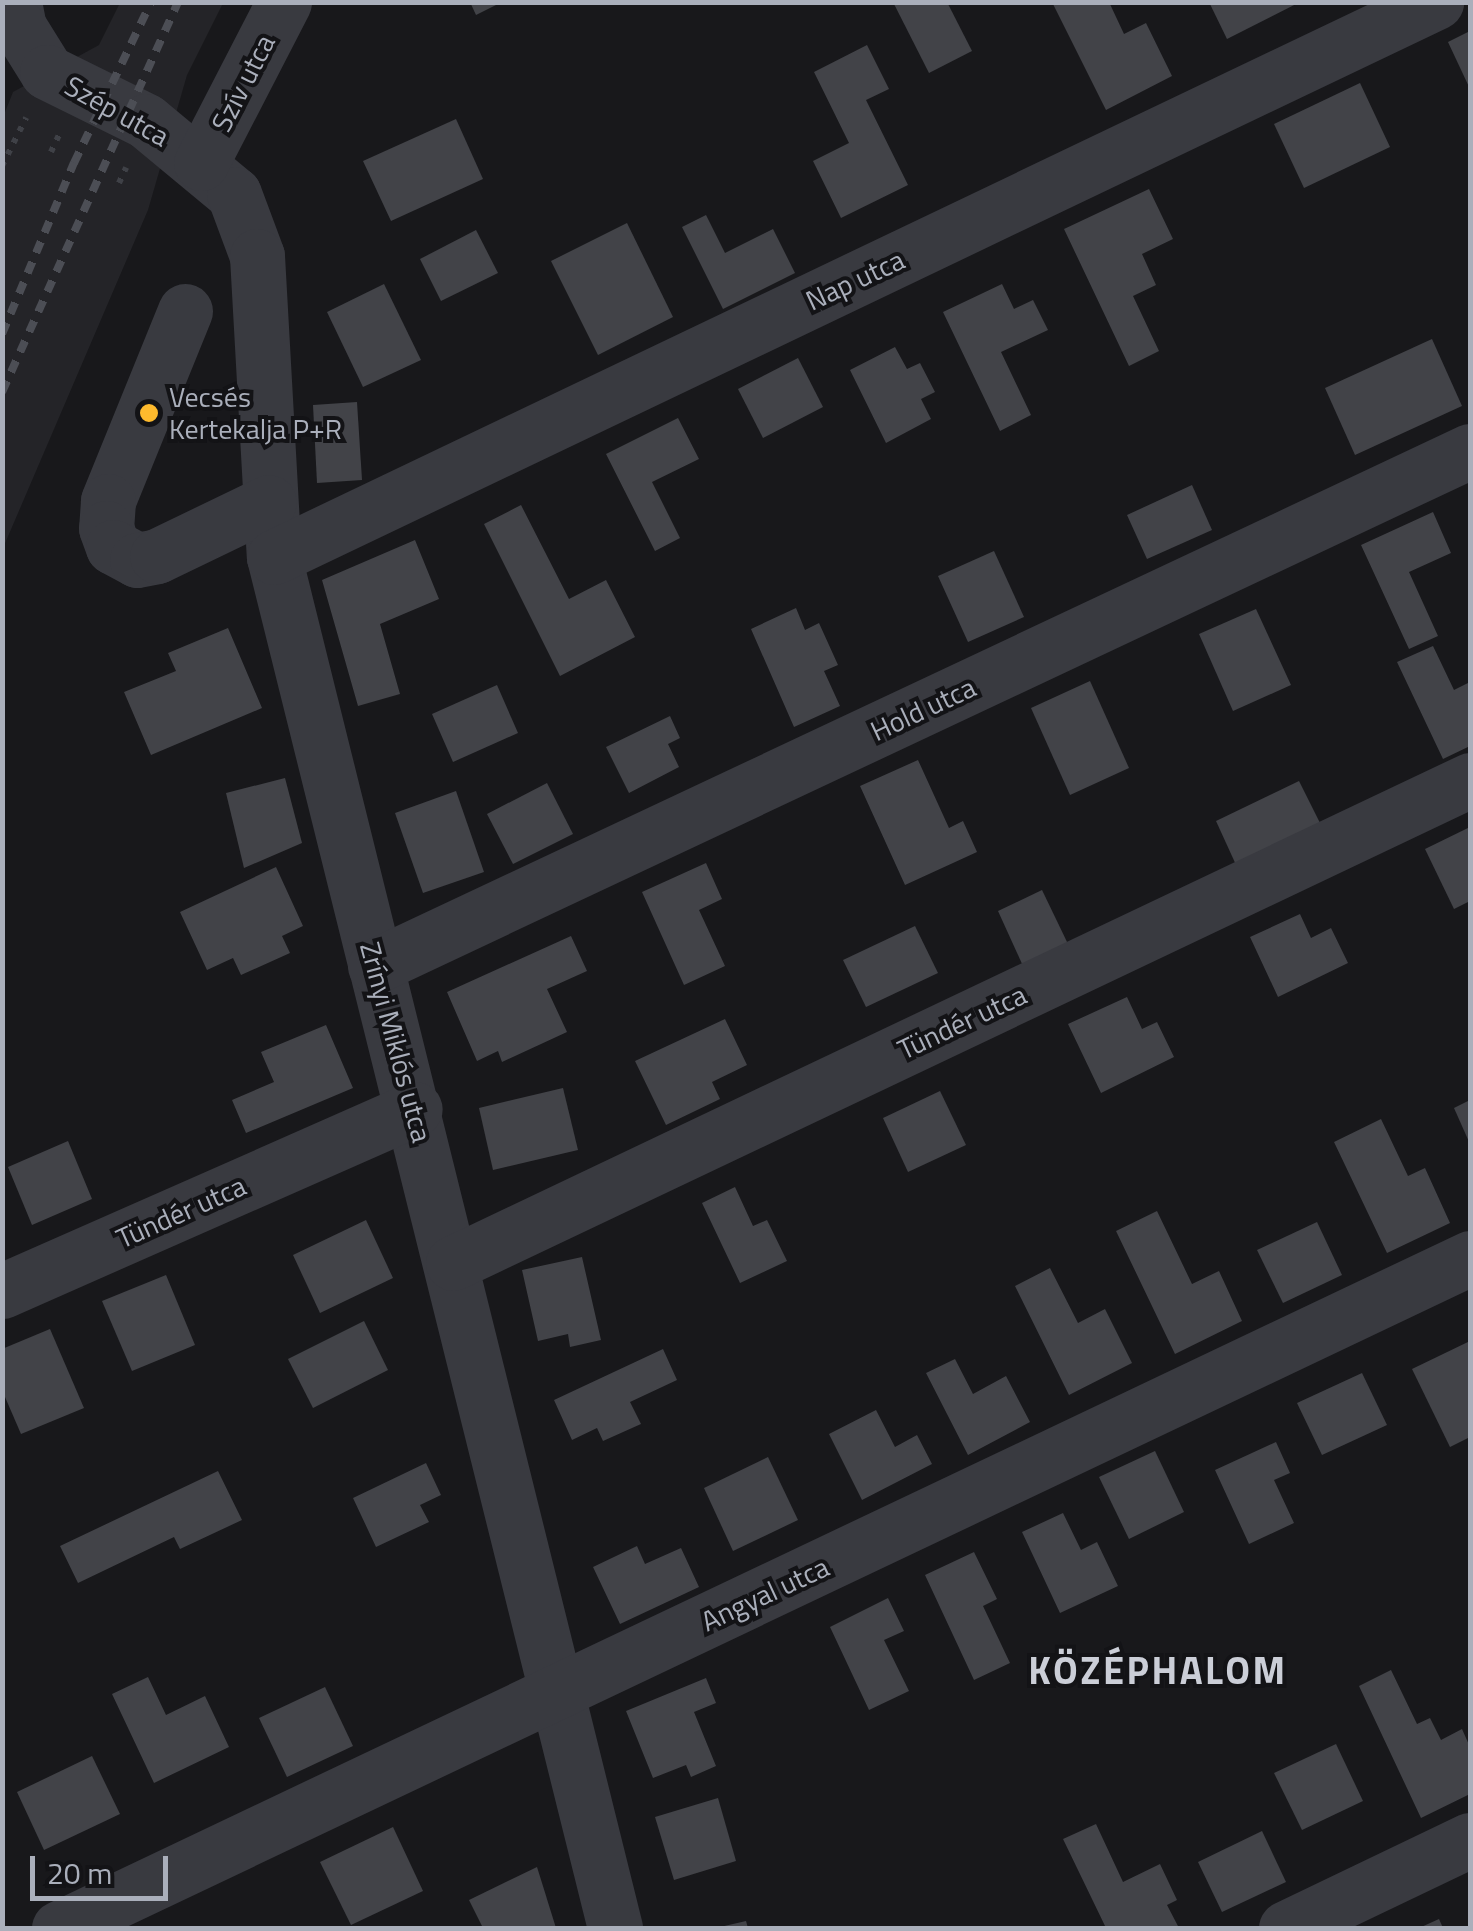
<!DOCTYPE html>
<meta charset="utf-8">
<style>
body{margin:0}
#map{position:relative;width:1473px;height:1931px;overflow:hidden;background:#18181b;font-family:"Titillium Web",sans-serif}
div>[style]{position:absolute}
[style*='--x']{left:calc(var(--x)*1px);top:calc(var(--y)*1px);width:calc(var(--w)*1px);rotate:calc(var(--a)*1deg)}
.built>*{inset:0;background:#242428}
.building>*{inset:0;background:#424348}
.path>*{height:6px;margin-top:-3px;transform-origin:0;background:repeating-linear-gradient(90deg,#3f4147 0 5px,transparent 0 13px)}
.minor>*{height:55px;margin:-27.5px;padding:0 27.5px;transform-origin:27.5px;border-radius:27.5px;background:#393a40}
.rail>*{height:8px;margin-top:-4px;transform-origin:0;background:repeating-linear-gradient(90deg,#4c4e55 0 12px,transparent 0 22px)}
.dots>*{width:28px;height:28px;translate:-50% -50%;box-sizing:border-box;border:5px solid #131316;border-radius:50%}
span{translate:-50% -50%;white-space:nowrap;text-align:center;line-height:1.15;-webkit-text-stroke:8px #131316;paint-order:stroke}
.street-label{font-size:28px;color:#aaafbb}
.poi-label{font-size:28px;color:#aaafbb}
.left{translate:0 -50%;text-align:left}
.district-label{font-size:38px;color:#cbced7;font-weight:700;letter-spacing:2.5px}
.frame{position:absolute;inset:0;border:5px solid #aaafbb;pointer-events:none}
.scale{position:absolute;left:30px;top:1856px;width:138px;height:45px;box-sizing:border-box;border:5px solid #aaafbb;border-top:0;padding-left:12px;font-size:30px;line-height:35px;white-space:nowrap;color:#aaafbb;-webkit-text-stroke:8px #131316;paint-order:stroke}
</style>
<div id="map">
<div class="built">
<div style="clip-path:polygon(120px 3px,223px 3px,187px 75px,148px 210px,3px 548px,3px 117px,13px 92px,99px 45px)"></div>
</div>
<div class="building">
<div style="clip-path:polygon(470px 2px,502px 2px,476px 15px)"></div>
<div style="clip-path:polygon(893px 2px,947px 2px,972px 51px,929px 73px)"></div>
<div style="clip-path:polygon(1052px 2px,1109px 2px,1124px 34px,1146px 23px,1172px 76px,1106px 110px)"></div>
<div style="clip-path:polygon(1209px 2px,1300px 2px,1227px 39px)"></div>
<div style="clip-path:polygon(1470px 31px,1470px 89px,1448px 42px)"></div>
<div style="clip-path:polygon(867px 45px,889px 89px,866px 100px,908px 185px,841px 218px,813px 161px,849px 143px,814px 72px)"></div>
<div style="clip-path:polygon(1360px 83px,1390px 147px,1304px 188px,1274px 124px)"></div>
<div style="clip-path:polygon(456px 119px,483px 179px,391px 221px,363px 161px)"></div>
<div style="clip-path:polygon(1149px 189px,1173px 239px,1142px 254px,1156px 285px,1133px 296px,1159px 351px,1129px 366px,1064px 229px)"></div>
<div style="clip-path:polygon(706px 215px,725px 253px,773px 229px,795px 273px,723px 309px,682px 227px)"></div>
<div style="clip-path:polygon(627px 223px,673px 317px,598px 355px,551px 261px)"></div>
<div style="clip-path:polygon(476px 230px,498px 273px,441px 301px,420px 259px)"></div>
<div style="clip-path:polygon(384px 284px,421px 360px,363px 387px,327px 312px)"></div>
<div style="clip-path:polygon(1002px 284px,1014px 309px,1033px 300px,1048px 330px,1001px 352px,1031px 415px,1000px 431px,943px 312px)"></div>
<div style="clip-path:polygon(1432px 339px,1462px 406px,1355px 455px,1325px 388px)"></div>
<div style="clip-path:polygon(895px 347px,907px 369px,920px 363px,935px 392px,921px 399px,931px 419px,886px 443px,850px 370px)"></div>
<div style="clip-path:polygon(798px 358px,823px 407px,763px 438px,738px 389px)"></div>
<div style="clip-path:polygon(357px 402px,362px 480px,317px 483px,313px 405px)"></div>
<div style="clip-path:polygon(678px 418px,699px 459px,652px 482px,680px 538px,655px 551px,606px 454px)"></div>
<div style="clip-path:polygon(1192px 485px,1212px 530px,1147px 559px,1127px 515px)"></div>
<div style="clip-path:polygon(521px 505px,569px 599px,606px 580px,635px 637px,560px 676px,484px 524px)"></div>
<div style="clip-path:polygon(1433px 512px,1451px 553px,1409px 572px,1438px 636px,1409px 649px,1361px 545px)"></div>
<div style="clip-path:polygon(415px 540px,439px 599px,380px 624px,400px 694px,358px 706px,322px 580px)"></div>
<div style="clip-path:polygon(994px 551px,1024px 617px,968px 642px,938px 576px)"></div>
<div style="clip-path:polygon(796px 608px,805px 630px,819px 623px,838px 665px,824px 671px,840px 706px,794px 727px,751px 629px)"></div>
<div style="clip-path:polygon(1256px 609px,1291px 685px,1233px 711px,1199px 634px)"></div>
<div style="clip-path:polygon(228px 628px,262px 708px,151px 755px,124px 692px,176px 671px,168px 653px)"></div>
<div style="clip-path:polygon(1433px 646px,1454px 690px,1470px 682px,1470px 746px,1443px 759px,1397px 662px)"></div>
<div style="clip-path:polygon(1090px 681px,1129px 768px,1070px 795px,1031px 708px)"></div>
<div style="clip-path:polygon(497px 685px,518px 733px,453px 762px,432px 714px)"></div>
<div style="clip-path:polygon(670px 716px,680px 738px,668px 744px,679px 767px,629px 793px,606px 747px)"></div>
<div style="clip-path:polygon(918px 760px,949px 828px,963px 821px,977px 852px,905px 885px,860px 786px)"></div>
<div style="clip-path:polygon(285px 778px,302px 843px,244px 868px,226px 793px)"></div>
<div style="clip-path:polygon(1299px 781px,1322px 827px,1237px 867px,1216px 821px)"></div>
<div style="clip-path:polygon(547px 783px,573px 834px,513px 864px,487px 814px)"></div>
<div style="clip-path:polygon(456px 791px,484px 872px,423px 893px,395px 813px)"></div>
<div style="clip-path:polygon(1470px 827px,1470px 901px,1454px 909px,1425px 849px)"></div>
<div style="clip-path:polygon(706px 863px,722px 899px,699px 910px,725px 966px,684px 985px,642px 892px)"></div>
<div style="clip-path:polygon(276px 867px,303px 926px,282px 936px,290px 953px,241px 975px,233px 958px,207px 970px,180px 912px)"></div>
<div style="clip-path:polygon(1042px 890px,1068px 944px,1023px 966px,998px 911px)"></div>
<div style="clip-path:polygon(1300px 914px,1311px 938px,1331px 928px,1348px 963px,1278px 997px,1250px 937px)"></div>
<div style="clip-path:polygon(915px 926px,938px 973px,866px 1007px,843px 960px)"></div>
<div style="clip-path:polygon(571px 936px,587px 971px,547px 989px,567px 1032px,502px 1062px,498px 1051px,477px 1061px,447px 992px)"></div>
<div style="clip-path:polygon(1127px 997px,1142px 1029px,1157px 1022px,1174px 1057px,1101px 1093px,1068px 1024px)"></div>
<div style="clip-path:polygon(725px 1019px,747px 1065px,712px 1082px,720px 1099px,666px 1125px,635px 1061px)"></div>
<div style="clip-path:polygon(326px 1025px,353px 1088px,246px 1133px,232px 1100px,274px 1082px,261px 1052px)"></div>
<div style="clip-path:polygon(563px 1088px,578px 1150px,493px 1170px,479px 1108px)"></div>
<div style="clip-path:polygon(940px 1091px,966px 1145px,908px 1172px,883px 1118px)"></div>
<div style="clip-path:polygon(1470px 1100px,1470px 1144px,1454px 1108px)"></div>
<div style="clip-path:polygon(1381px 1119px,1408px 1176px,1425px 1168px,1450px 1223px,1387px 1253px,1334px 1142px)"></div>
<div style="clip-path:polygon(68px 1141px,92px 1199px,32px 1225px,8px 1167px)"></div>
<div style="clip-path:polygon(735px 1187px,753px 1226px,767px 1220px,787px 1261px,740px 1283px,702px 1203px)"></div>
<div style="clip-path:polygon(1157px 1211px,1192px 1284px,1219px 1271px,1242px 1321px,1175px 1354px,1116px 1231px)"></div>
<div style="clip-path:polygon(366px 1220px,393px 1278px,320px 1313px,293px 1255px)"></div>
<div style="clip-path:polygon(1317px 1222px,1342px 1275px,1283px 1303px,1257px 1250px)"></div>
<div style="clip-path:polygon(582px 1257px,601px 1340px,570px 1347px,568px 1334px,538px 1341px,522px 1270px)"></div>
<div style="clip-path:polygon(1050px 1268px,1078px 1323px,1105px 1309px,1132px 1363px,1069px 1395px,1015px 1286px)"></div>
<div style="clip-path:polygon(166px 1275px,195px 1345px,132px 1371px,102px 1301px)"></div>
<div style="clip-path:polygon(364px 1321px,388px 1370px,313px 1408px,288px 1359px)"></div>
<div style="clip-path:polygon(50px 1329px,84px 1408px,21px 1434px,2px 1390px,2px 1349px)"></div>
<div style="clip-path:polygon(1470px 1341px,1470px 1437px,1450px 1447px,1412px 1369px)"></div>
<div style="clip-path:polygon(663px 1349px,677px 1380px,630px 1402px,641px 1424px,603px 1441px,597px 1428px,572px 1440px,554px 1400px)"></div>
<div style="clip-path:polygon(955px 1359px,973px 1394px,1006px 1376px,1030px 1422px,968px 1455px,926px 1373px)"></div>
<div style="clip-path:polygon(1362px 1373px,1387px 1425px,1322px 1455px,1297px 1403px)"></div>
<div style="clip-path:polygon(876px 1410px,895px 1447px,917px 1435px,932px 1464px,862px 1500px,829px 1434px)"></div>
<div style="clip-path:polygon(1276px 1442px,1290px 1473px,1274px 1480px,1294px 1523px,1249px 1544px,1215px 1470px)"></div>
<div style="clip-path:polygon(1155px 1451px,1184px 1512px,1129px 1539px,1099px 1477px)"></div>
<div style="clip-path:polygon(768px 1457px,798px 1520px,733px 1551px,704px 1488px)"></div>
<div style="clip-path:polygon(426px 1463px,441px 1495px,420px 1505px,429px 1522px,376px 1547px,353px 1498px)"></div>
<div style="clip-path:polygon(218px 1471px,242px 1520px,180px 1549px,174px 1537px,78px 1583px,60px 1546px)"></div>
<div style="clip-path:polygon(1063px 1513px,1081px 1550px,1097px 1542px,1118px 1586px,1060px 1613px,1022px 1532px)"></div>
<div style="clip-path:polygon(637px 1546px,645px 1564px,681px 1548px,699px 1587px,620px 1624px,593px 1567px)"></div>
<div style="clip-path:polygon(974px 1552px,997px 1599px,983px 1606px,1010px 1663px,974px 1680px,925px 1575px)"></div>
<div style="clip-path:polygon(888px 1598px,904px 1631px,884px 1640px,909px 1691px,869px 1710px,830px 1627px)"></div>
<div style="clip-path:polygon(1391px 1670px,1417px 1724px,1430px 1718px,1441px 1740px,1462px 1729px,1470px 1747px,1470px 1794px,1421px 1818px,1359px 1686px)"></div>
<div style="clip-path:polygon(148px 1677px,166px 1715px,205px 1696px,229px 1747px,154px 1783px,112px 1694px)"></div>
<div style="clip-path:polygon(706px 1678px,716px 1703px,694px 1712px,716px 1766px,691px 1777px,686px 1765px,653px 1778px,626px 1711px)"></div>
<div style="clip-path:polygon(325px 1687px,353px 1746px,287px 1777px,259px 1718px)"></div>
<div style="clip-path:polygon(1336px 1744px,1363px 1801px,1302px 1830px,1274px 1773px)"></div>
<div style="clip-path:polygon(92px 1756px,120px 1814px,44px 1850px,17px 1792px)"></div>
<div style="clip-path:polygon(718px 1798px,736px 1861px,674px 1880px,655px 1817px)"></div>
<div style="clip-path:polygon(1096px 1824px,1123px 1882px,1160px 1864px,1177px 1900px,1167px 1905px,1179px 1928px,1106px 1928px,1063px 1839px)"></div>
<div style="clip-path:polygon(393px 1827px,423px 1891px,351px 1925px,320px 1862px)"></div>
<div style="clip-path:polygon(1262px 1831px,1286px 1882px,1222px 1912px,1198px 1862px)"></div>
<div style="clip-path:polygon(537px 1867px,556px 1928px,483px 1928px,469px 1900px)"></div>
<div style="clip-path:polygon(1439px 1919px,1443px 1928px,1419px 1928px)"></div>
<div style="clip-path:polygon(746px 1921px,748px 1928px,720px 1928px,720px 1927px)"></div>
</div>
<div class="path">
<div style="--x:51;--y:152;--w:21;--a:-65"></div>
<div style="--x:2;--y:166;--w:54;--a:-63.4"></div>
<div style="--x:119;--y:183;--w:17;--a:-65"></div>
</div>
<div class="minor">
<div style="--x:14;--y:2;--w:25;--a:79"></div>
<div style="--x:19;--y:27;--w:53;--a:58.1"></div>
<div style="--x:47;--y:72;--w:110;--a:26.3"></div>
<div style="--x:146;--y:121;--w:114;--a:39.7"></div>
<div style="--x:234;--y:194;--w:66;--a:69.6"></div>
<div style="--x:257;--y:256;--w:301;--a:86.8"></div>
<div style="--x:274;--y:557;--w:1413;--a:76.03"></div>
<div style="--x:201;--y:163;--w:181;--a:-62.7"></div>
<div style="--x:185;--y:311;--w:205;--a:112.1"></div>
<div style="--x:108;--y:501;--w:27;--a:94"></div>
<div style="--x:106;--y:528;--w:20;--a:70"></div>
<div style="--x:113;--y:547;--w:27;--a:28"></div>
<div style="--x:137;--y:560;--w:20;--a:-11"></div>
<div style="--x:157;--y:556;--w:124;--a:-25.7"></div>
<div style="--x:274;--y:557;--w:1288;--a:-25.53"></div>
<div style="--x:375;--y:966;--w:1210;--a:-25.19"></div>
<div style="--x:453;--y:1263;--w:1126;--a:-25.4"></div>
<div style="--x:2;--y:1291;--w:451;--a:-23.8"></div>
<div style="--x:59;--y:1928;--w:1562;--a:-25.4"></div>
<div style="--x:1286;--y:1928;--w:204;--a:-25.6"></div>
</div>
<div class="rail">
<div style="--x:2;--y:334;--w:186;--a:-67.2"></div>
<div style="--x:74;--y:163;--w:178;--a:-64.4"></div>
<div style="--x:2;--y:392;--w:428;--a:-65.7"></div>
</div>
<div class="dots">
<div style="left:149px;top:413px;background:#feba2d"></div>
</div>
<div class="street-label">
<span style="left:243px;top:83px;rotate:-63deg">Szív utca</span>
<span style="left:117px;top:111px;rotate:29deg">Szép utca</span>
<span style="left:855px;top:280px;rotate:-25deg">Nap utca</span>
<span style="left:923px;top:709px;rotate:-25deg">Hold utca</span>
<span style="left:962px;top:1022px;rotate:-25deg">Tündér utca</span>
<span style="left:396px;top:1042px;rotate:75deg">Zrínyi Miklós utca</span>
<span style="left:181px;top:1212px;rotate:-24deg">Tündér utca</span>
<span style="left:765px;top:1594px;rotate:-25deg">Angyal utca</span>
</div>
<div class="poi-label">
<span class="left" style="left:169px;top:413px">Vecsés<br>Kertekalja P+R</span>
</div>
<div class="district-label">
<span style="left:1158px;top:1671px">KÖZÉPHALOM</span>
</div>
<div class="frame"></div>
<div class="scale">20 m</div>
</div>
